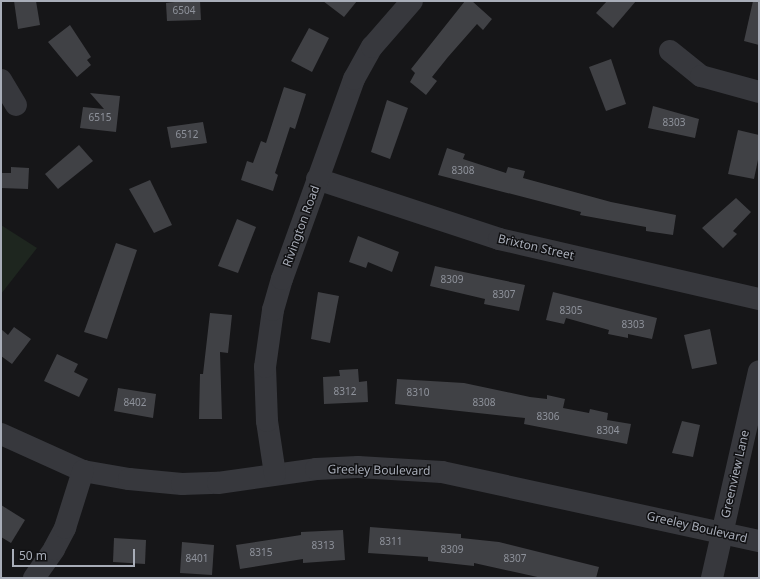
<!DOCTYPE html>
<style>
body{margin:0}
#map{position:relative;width:760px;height:579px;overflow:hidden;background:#161618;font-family:"Noto Sans",sans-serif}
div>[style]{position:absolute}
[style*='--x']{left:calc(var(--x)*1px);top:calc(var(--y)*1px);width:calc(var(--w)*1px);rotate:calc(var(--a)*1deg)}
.green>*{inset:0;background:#1e261f}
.building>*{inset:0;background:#404145}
.minor>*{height:22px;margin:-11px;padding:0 11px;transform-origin:11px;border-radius:11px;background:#37383d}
span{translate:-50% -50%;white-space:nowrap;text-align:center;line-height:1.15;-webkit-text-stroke:3px #111113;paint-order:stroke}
.number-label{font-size:10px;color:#8e929b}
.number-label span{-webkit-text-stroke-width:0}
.street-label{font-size:12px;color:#a8adb8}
.frame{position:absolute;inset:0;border:2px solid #a8adb8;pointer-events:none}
.scale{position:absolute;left:12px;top:549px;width:123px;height:18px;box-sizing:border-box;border:2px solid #a8adb8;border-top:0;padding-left:5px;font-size:12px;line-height:14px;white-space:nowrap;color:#a8adb8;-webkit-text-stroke:3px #111113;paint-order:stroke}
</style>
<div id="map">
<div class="green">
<div style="clip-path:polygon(1px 225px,37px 248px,1px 294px)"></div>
</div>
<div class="building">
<div style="clip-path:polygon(14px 1px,36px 1px,40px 25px,18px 29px)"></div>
<div style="clip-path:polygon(184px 1px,200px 1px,201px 20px,167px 21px,166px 3px)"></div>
<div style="clip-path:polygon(323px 1px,357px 1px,344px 17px)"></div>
<div style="clip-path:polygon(465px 1px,472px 1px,492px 19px,483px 30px,477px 24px,448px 57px,432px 77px,437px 81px,426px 95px,410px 82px,415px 73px,411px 69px)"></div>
<div style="clip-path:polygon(607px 1px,636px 1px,613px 28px,596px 13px)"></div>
<div style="clip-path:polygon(753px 1px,759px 1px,759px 45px,744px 41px)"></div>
<div style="clip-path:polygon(70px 25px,91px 57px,87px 60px,91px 65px,77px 77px,48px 42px)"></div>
<div style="clip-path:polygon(309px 28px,329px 38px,312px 72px,291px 61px)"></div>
<div style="clip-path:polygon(611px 59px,626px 104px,606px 111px,589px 67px)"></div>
<div style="clip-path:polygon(284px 87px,306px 94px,295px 129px,290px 127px,275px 173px,278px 175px,273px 191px,241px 180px,247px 161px,253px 163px,261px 141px,266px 143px)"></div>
<div style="clip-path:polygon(90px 93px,120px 96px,116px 132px,80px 128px,83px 107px,104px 109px)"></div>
<div style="clip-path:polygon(387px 100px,408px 108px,390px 159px,371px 152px)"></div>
<div style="clip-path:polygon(653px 106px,699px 119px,695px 138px,648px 128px)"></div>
<div style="clip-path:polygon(203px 122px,207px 143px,171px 148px,167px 127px)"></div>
<div style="clip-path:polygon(738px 130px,759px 135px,759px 155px,754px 179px,728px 174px)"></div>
<div style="clip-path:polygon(79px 145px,93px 161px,58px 189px,45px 174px)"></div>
<div style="clip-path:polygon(447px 148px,465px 154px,463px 159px,506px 173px,508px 167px,525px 171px,523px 178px,611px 202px,676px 215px,673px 235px,646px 231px,646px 227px,580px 215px,581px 212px,438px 175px)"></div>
<div style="clip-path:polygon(11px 167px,29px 168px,28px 189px,1px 188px,1px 173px,11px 173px)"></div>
<div style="clip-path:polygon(150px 180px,172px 225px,154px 233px,129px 189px)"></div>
<div style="clip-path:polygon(736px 198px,751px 212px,733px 231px,737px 234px,723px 248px,702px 228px)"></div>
<div style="clip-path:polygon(237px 219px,256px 227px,238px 273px,218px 266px)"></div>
<div style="clip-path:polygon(358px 236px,399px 252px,392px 272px,368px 262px,366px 268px,349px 262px)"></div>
<div style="clip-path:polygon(116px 243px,137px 250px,107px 339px,84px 332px)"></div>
<div style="clip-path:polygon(435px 266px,525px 285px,519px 311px,484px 304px,485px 299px,430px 286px)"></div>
<div style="clip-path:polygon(318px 292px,339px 296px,330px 343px,311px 339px)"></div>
<div style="clip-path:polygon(553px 292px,657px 318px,652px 339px,628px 334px,628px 338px,608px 334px,609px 330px,566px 318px,564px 324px,546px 320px)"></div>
<div style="clip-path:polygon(210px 313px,232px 315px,228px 353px,220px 352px,222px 419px,199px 419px,200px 374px,203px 374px)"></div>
<div style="clip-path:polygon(14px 327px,31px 339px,12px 364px,1px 356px,1px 329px,8px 335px)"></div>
<div style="clip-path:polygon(710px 329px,717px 364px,692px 369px,684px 335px)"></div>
<div style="clip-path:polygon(57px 354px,78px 364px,74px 372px,88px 379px,79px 397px,44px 381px)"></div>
<div style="clip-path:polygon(358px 369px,359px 382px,367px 381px,368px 402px,324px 404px,323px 377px,340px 376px,339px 370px)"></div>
<div style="clip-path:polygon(397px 379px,464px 383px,530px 397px,547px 399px,547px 395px,565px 399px,563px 408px,589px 413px,590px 409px,608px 413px,607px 420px,631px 424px,627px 444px,524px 424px,525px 418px,395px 404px)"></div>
<div style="clip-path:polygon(118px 388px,156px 394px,153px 418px,114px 411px)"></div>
<div style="clip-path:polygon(682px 421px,700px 425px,693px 457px,672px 453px)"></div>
<div style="clip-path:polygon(1px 505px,25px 520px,11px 543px,1px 537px)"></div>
<div style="clip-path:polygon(370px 527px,461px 534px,461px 538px,499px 542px,599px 567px,596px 578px,542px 578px,474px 563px,474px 566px,428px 561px,428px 557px,368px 553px)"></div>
<div style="clip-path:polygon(343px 530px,345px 560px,303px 563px,303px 559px,240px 569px,236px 545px,301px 535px,301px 532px)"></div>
<div style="clip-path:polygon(114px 538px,146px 540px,145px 564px,113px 562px)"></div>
<div style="clip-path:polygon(182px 542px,214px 545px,212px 575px,180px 573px)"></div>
</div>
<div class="minor">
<div style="--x:670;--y:51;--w:40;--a:39"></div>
<div style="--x:701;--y:76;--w:60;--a:15.4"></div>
<div style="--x:1;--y:80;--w:29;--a:59"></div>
<div style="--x:317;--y:179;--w:192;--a:18.2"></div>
<div style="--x:499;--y:239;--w:267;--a:13"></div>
<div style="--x:1;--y:434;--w:90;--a:24.3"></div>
<div style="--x:83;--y:471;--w:47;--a:9.9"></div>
<div style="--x:129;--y:479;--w:53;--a:5.4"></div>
<div style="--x:182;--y:484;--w:36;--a:-2"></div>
<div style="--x:218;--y:483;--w:99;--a:-8.1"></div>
<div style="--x:316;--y:469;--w:42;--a:-2.7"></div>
<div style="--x:358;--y:467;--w:84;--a:3.4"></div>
<div style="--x:442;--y:472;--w:324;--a:12.3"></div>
<div style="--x:275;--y:474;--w:54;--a:-98.6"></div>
<div style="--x:267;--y:421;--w:54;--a:-92.1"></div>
<div style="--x:265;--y:367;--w:58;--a:-82"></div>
<div style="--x:273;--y:310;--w:32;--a:-74"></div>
<div style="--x:282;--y:279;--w:213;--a:-70.2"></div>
<div style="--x:354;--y:79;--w:37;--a:-61"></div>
<div style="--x:372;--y:47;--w:61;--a:-49"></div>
<div style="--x:34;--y:578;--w:35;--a:-55"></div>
<div style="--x:54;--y:549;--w:24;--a:-62"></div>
<div style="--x:65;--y:528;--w:60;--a:-72.5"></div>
<div style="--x:712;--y:578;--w:212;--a:-77.2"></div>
</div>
<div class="number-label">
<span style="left:184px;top:11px">6504</span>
<span style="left:100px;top:118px">6515</span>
<span style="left:674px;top:123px">8303</span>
<span style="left:187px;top:135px">6512</span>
<span style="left:463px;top:171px">8308</span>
<span style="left:452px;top:280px">8309</span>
<span style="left:504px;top:295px">8307</span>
<span style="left:571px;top:311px">8305</span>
<span style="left:633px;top:325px">8303</span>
<span style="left:345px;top:392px">8312</span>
<span style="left:418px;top:393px">8310</span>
<span style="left:135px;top:403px">8402</span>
<span style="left:484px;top:403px">8308</span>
<span style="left:548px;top:417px">8306</span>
<span style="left:608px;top:431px">8304</span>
<span style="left:391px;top:542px">8311</span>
<span style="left:323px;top:546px">8313</span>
<span style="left:452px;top:550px">8309</span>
<span style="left:261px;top:553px">8315</span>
<span style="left:197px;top:559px">8401</span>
<span style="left:515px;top:559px">8307</span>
</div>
<div class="street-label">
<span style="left:301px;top:226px;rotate:-70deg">Rivington Road</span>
<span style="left:536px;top:247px;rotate:13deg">Brixton Street</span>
<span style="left:379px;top:470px;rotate:1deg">Greeley Boulevard</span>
<span style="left:735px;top:474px;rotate:-77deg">Greenview Lane</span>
<span style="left:697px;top:527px;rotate:13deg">Greeley Boulevard</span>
</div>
<div class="frame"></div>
<div class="scale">50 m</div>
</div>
